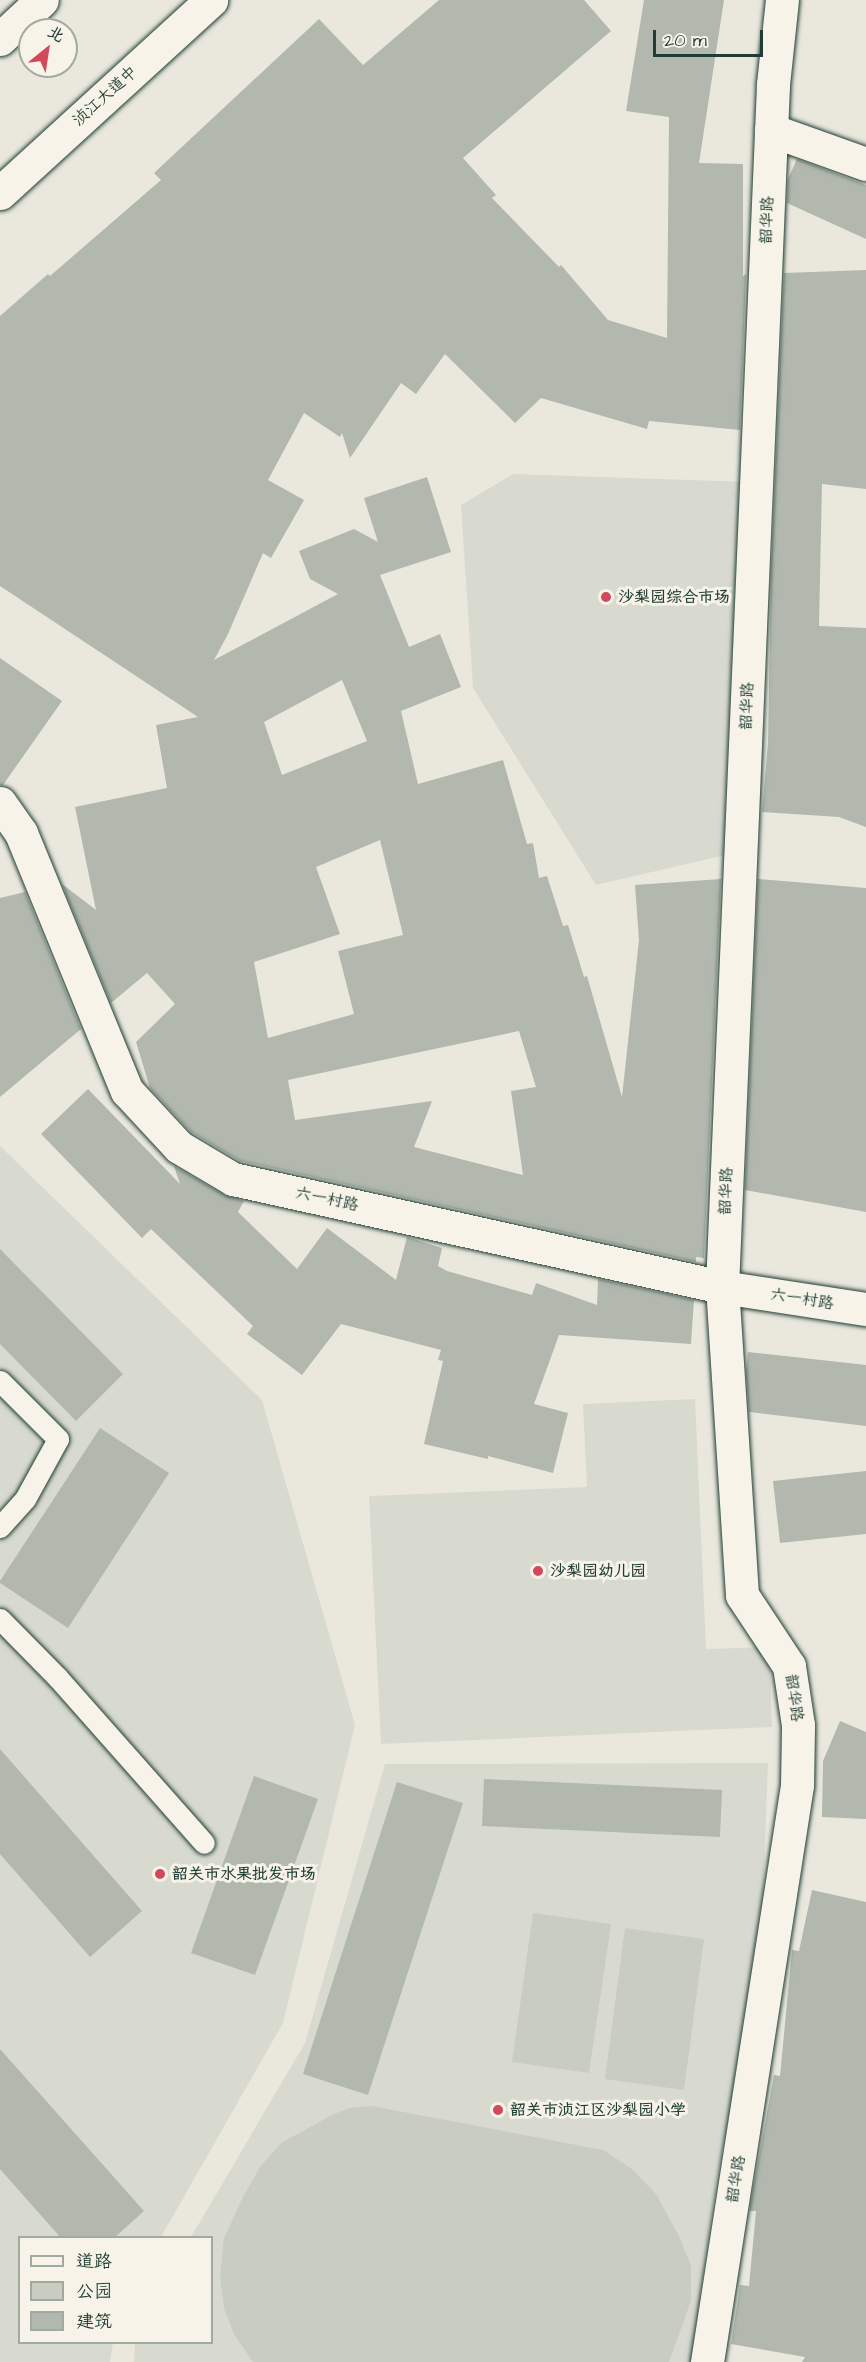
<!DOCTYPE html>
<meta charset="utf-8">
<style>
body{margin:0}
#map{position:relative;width:866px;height:2362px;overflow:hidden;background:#eae8dd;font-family:"Architects Daughter","LXGW WenKai TC",sans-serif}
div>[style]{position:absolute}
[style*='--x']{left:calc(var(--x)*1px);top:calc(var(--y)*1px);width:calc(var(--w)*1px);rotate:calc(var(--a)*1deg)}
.built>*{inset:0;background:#d9dacf}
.green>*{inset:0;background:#c8ccc1}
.building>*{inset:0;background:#b2b8ae}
.roads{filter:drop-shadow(0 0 2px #1f3d34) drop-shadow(0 0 2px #1f3d34)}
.lane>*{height:21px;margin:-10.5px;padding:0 10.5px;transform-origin:10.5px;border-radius:10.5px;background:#f7f3e8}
.street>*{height:33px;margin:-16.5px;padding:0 16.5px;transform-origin:16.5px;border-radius:16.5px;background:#f7f3e8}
.secondary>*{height:33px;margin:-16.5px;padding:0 16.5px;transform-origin:16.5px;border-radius:16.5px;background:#f7f3e8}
.primary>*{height:33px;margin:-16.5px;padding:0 16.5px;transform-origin:16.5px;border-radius:16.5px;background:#f7f3e8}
.dots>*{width:16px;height:16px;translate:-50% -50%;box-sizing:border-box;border:3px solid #f7f3e8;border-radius:50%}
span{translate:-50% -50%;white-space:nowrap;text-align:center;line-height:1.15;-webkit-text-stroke:6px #f7f3e8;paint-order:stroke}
.street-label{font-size:16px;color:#1f3d34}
.poi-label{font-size:16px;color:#1f3d34;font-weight:700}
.left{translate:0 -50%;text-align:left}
.legend{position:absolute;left:18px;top:2236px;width:195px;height:108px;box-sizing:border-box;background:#f7f3e8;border:2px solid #a1aaa0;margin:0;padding:8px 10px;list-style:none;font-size:18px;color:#1f3d34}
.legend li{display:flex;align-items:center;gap:12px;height:30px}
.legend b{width:30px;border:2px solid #a1aaa0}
.north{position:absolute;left:18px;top:18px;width:60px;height:60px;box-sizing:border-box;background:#f7f3e8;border:2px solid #a1aaa0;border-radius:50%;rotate:30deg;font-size:16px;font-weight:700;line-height:24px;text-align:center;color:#1f3d34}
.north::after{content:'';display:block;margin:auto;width:21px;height:27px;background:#d1495b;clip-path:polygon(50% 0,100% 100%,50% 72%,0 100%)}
.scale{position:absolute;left:653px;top:30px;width:110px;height:27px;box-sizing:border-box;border:3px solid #1f3d34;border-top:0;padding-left:8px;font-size:18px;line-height:21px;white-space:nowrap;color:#1f3d34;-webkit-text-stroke:4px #f7f3e8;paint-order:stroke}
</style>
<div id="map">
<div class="built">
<div style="clip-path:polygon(513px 474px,750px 482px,734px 853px,596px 885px,473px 688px,461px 505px)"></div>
<div style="clip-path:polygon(0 1146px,262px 1400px,355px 1725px,283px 2023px,161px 2237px,20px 2238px,20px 2342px,113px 2343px,110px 2362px,0 2362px)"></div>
<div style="clip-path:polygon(695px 1399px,706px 1649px,769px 1647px,772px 1727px,381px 1744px,369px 1496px,587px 1487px,583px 1404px)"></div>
<div style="clip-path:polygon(768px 1763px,761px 1956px,717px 2176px,691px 2362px,134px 2362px,135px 2343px,212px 2342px,212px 2238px,191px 2237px,305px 2043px,385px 1764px)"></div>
</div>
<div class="green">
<div style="clip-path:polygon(533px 1913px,611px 1924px,589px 2073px,512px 2062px)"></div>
<div style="clip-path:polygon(625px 1928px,704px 1939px,684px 2090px,605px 2079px)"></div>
<div style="clip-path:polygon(372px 2106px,603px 2150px,632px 2169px,656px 2194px,680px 2238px,691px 2266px,691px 2301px,669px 2362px,253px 2362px,234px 2334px,224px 2308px,220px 2276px,224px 2238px,243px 2197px,260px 2167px,281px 2143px,332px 2115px,350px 2108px)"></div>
</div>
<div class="building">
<div style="clip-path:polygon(evenodd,439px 0,584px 0,611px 31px,463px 158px,496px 195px,492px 198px,559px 267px,561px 265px,608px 320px,667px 338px,669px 117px,626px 111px,644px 0,724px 0,699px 163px,743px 164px,743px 276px,746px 274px,740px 430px,649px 421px,647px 429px,541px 398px,515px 423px,445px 354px,416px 394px,401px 383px,350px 458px,342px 433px,340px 437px,304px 413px,268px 480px,304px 500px,271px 558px,263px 553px,228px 634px,214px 660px,338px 594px,310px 579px,299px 551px,354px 529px,378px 542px,364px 498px,427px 477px,451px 552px,380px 575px,409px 647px,440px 634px,461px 687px,401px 711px,418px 784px,503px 760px,527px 844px,533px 843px,539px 878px,547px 876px,563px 926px,568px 925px,584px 977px,587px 976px,622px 1097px,639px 940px,635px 885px,721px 879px,704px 1258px,696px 1257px,696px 1262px,240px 1161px,191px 1132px,150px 1088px,136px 1042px,175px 1004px,147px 973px,111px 1003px,62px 884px,96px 910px,75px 807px,167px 788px,156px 725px,198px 717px,0 586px,0 316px,48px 274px,50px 276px,161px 180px,154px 173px,319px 19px,363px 65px,439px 0,342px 680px,367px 741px,282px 775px,264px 722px,342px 680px,439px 0,380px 840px,403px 935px,338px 951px,354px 1014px,268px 1038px,254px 962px,340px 934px,316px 867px,380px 840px,439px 0,519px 1031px,536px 1087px,511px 1091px,523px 1175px,414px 1147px,432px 1101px,295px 1120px,288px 1080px,519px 1031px)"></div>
<div style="clip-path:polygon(797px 159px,866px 185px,866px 239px,787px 203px,788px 179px)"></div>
<div style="clip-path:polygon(866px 270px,866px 489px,822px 484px,819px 626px,866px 628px,866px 827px,839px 817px,762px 812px,768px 743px,771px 573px,784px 273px)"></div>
<div style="clip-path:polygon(0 658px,62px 701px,3px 785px,0 785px)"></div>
<div style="clip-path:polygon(758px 879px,866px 888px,866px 1212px,745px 1190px)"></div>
<div style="clip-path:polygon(25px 892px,81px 1029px,0 1097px,0 898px)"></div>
<div style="clip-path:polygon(88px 1089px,180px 1184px,174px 1166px,224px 1195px,244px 1201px,238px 1212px,297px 1269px,327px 1228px,396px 1280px,407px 1237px,442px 1248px,438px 1266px,447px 1271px,532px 1295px,536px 1283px,597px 1305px,598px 1279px,694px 1300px,691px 1344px,559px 1335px,534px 1404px,568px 1413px,553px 1473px,488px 1456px,488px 1459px,424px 1444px,443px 1361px,438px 1360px,441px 1350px,341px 1324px,302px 1375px,247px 1334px,253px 1326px,151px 1229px,142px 1238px,41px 1134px)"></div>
<div style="clip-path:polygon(0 1249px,123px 1374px,76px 1421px,0 1344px)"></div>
<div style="clip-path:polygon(748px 1352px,866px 1365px,866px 1426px,749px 1412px,746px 1371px)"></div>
<div style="clip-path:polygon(100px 1428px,169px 1473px,68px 1628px,0 1583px,0 1581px)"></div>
<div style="clip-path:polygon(866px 1471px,866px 1534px,780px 1543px,773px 1481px)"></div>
<div style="clip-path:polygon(840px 1721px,866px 1732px,866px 1819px,822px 1817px,823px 1761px)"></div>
<div style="clip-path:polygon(0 1749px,142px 1911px,90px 1957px,0 1854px)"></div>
<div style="clip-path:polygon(254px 1776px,318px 1799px,255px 1975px,191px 1953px)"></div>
<div style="clip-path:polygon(484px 1779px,722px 1790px,720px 1837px,482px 1826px)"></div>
<div style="clip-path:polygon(397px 1782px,463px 1803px,368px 2095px,303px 2074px)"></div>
<div style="clip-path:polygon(812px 1890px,866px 1902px,866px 2362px,802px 2362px,805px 2357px,731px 2344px,740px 2285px,749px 2286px,756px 2211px,750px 2211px,750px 2206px,774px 2075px,780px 2076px,792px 1950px,799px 1951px)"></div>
<div style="clip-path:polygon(0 2049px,144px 2211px,114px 2238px,61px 2238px,0 2169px)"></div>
</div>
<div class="roads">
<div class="lane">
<div style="--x:0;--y:1381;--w:82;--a:45"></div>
<div style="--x:58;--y:1439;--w:68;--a:118.8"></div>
<div style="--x:25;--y:1499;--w:38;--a:132"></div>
<div style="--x:0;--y:1619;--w:83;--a:45.5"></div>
<div style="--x:58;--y:1678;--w:220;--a:48.5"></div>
</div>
<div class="street">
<div style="--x:771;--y:130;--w:101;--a:19.7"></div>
<div style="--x:707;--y:2362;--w:584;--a:-81.13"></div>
<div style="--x:797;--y:1785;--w:60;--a:-89"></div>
<div style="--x:798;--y:1725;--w:60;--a:-98.7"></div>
<div style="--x:789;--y:1666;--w:85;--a:-123.5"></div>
<div style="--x:742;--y:1595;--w:309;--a:-93.7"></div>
<div style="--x:722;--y:1287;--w:1204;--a:-87.57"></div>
<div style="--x:773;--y:84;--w:84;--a:-83.9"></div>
</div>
<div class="secondary">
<div style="--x:0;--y:803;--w:37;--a:55"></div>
<div style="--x:21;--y:833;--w:279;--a:67.7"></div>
<div style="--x:127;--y:1091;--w:76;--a:47.1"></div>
<div style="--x:179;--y:1147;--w:63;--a:30.7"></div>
<div style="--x:233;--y:1179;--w:501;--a:12.45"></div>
<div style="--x:722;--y:1287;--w:146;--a:8.7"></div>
</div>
<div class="primary">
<div style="--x:0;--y:39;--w:57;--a:-42.9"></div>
<div style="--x:0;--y:193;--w:286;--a:-42.4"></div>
</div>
</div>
<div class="dots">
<div style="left:606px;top:597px;background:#d1495b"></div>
<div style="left:538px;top:1571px;background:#d1495b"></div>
<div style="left:160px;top:1874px;background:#d1495b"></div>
<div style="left:498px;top:2110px;background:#d1495b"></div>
</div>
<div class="street-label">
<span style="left:105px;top:96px;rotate:-42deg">浈江大道中</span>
<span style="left:767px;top:220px;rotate:-88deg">韶华路</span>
<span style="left:747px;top:706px;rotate:-88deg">韶华路</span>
<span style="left:726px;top:1191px;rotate:-88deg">韶华路</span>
<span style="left:327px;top:1199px;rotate:12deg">六一村路</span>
<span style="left:802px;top:1299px;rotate:9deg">六一村路</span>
<span style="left:794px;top:1698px;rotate:82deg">韶华路</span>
<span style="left:736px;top:2179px;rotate:-81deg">韶华路</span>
</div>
<div class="poi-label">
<span class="left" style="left:618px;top:597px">沙梨园综合市场</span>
<span class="left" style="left:550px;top:1571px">沙梨园幼儿园</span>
<span class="left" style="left:172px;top:1874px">韶关市水果批发市场</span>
<span class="left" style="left:510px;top:2110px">韶关市浈江区沙梨园小学</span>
</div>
<ul class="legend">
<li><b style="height:8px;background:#f7f3e8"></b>道路</li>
<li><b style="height:16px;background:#c8ccc1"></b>公园</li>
<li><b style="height:16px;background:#b2b8ae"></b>建筑</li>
</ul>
<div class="north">北</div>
<div class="scale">20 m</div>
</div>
